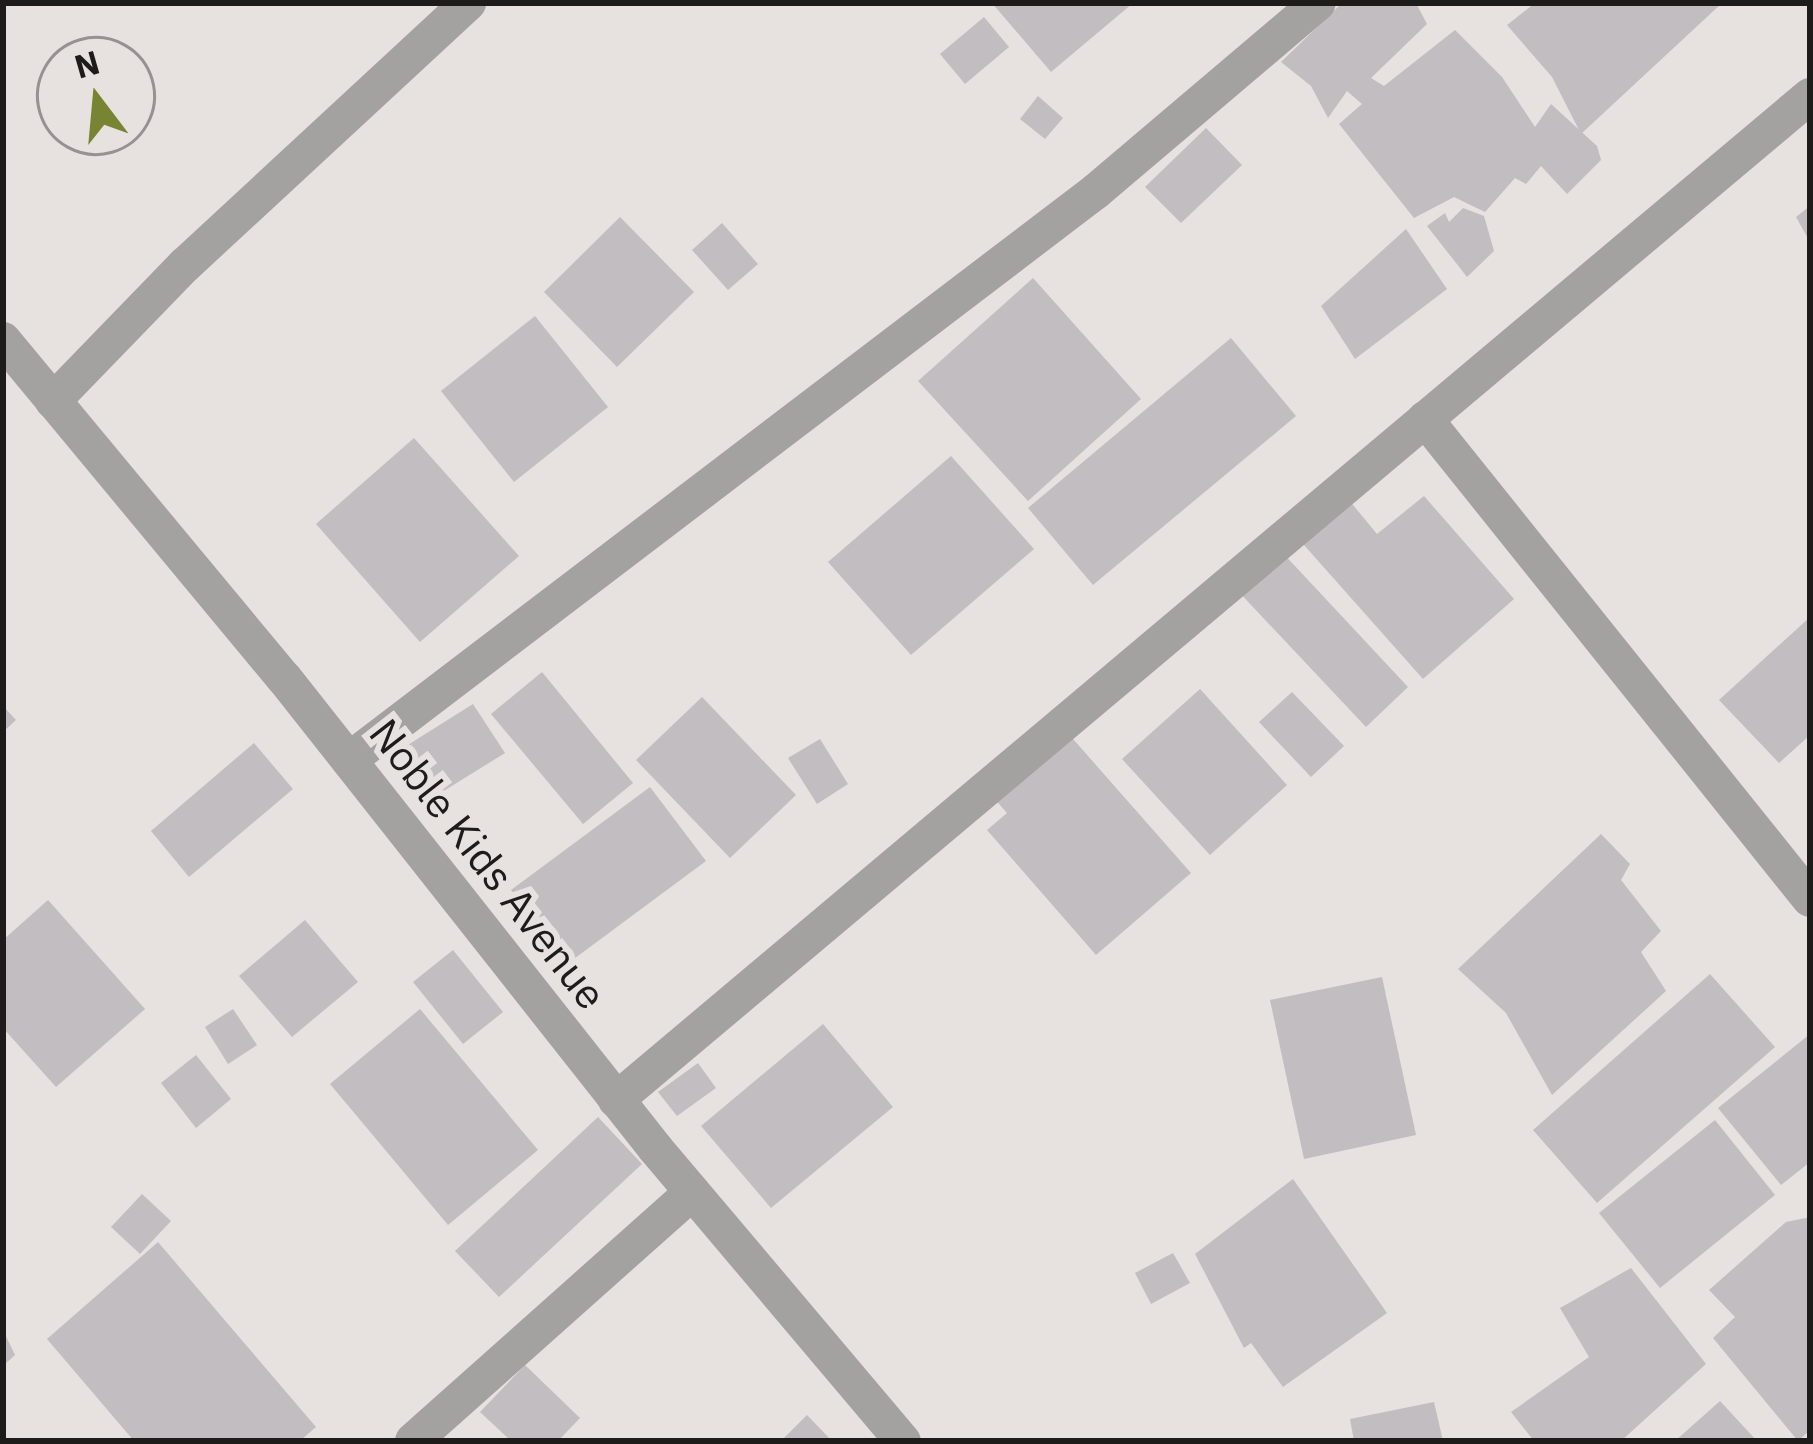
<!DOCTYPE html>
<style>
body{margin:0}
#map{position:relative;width:1813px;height:1444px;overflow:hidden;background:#e7e1df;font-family:"IBM Plex Sans",sans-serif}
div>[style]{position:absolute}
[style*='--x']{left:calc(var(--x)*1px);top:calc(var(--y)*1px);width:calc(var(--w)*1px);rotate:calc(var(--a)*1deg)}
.building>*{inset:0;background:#c2bdc0}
.minor>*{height:36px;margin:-18px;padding:0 18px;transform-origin:18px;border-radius:18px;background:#a3a2a0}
span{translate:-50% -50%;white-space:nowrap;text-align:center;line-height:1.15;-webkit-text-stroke:12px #e7e1df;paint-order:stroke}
.street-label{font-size:42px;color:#1d1c1b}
.frame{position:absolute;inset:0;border:6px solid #1d1c1b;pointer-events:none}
.north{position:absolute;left:36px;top:36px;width:120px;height:120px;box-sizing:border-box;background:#e7e1df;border:3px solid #969291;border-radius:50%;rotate:344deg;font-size:33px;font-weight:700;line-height:48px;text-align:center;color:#1d1c1b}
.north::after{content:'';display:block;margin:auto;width:42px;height:54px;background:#778533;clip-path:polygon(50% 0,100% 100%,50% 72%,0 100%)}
</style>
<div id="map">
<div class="building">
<div style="clip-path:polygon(992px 3px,1133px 3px,1051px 72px)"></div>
<div style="clip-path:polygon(1342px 3px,1416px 3px,1427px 24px,1371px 78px,1384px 86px,1455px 30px,1502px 77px,1535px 127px,1551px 104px,1597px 146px,1601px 160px,1567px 194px,1541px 166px,1526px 184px,1515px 178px,1485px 212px,1454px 197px,1414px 218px,1339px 124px,1362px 104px,1347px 91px,1328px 118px,1311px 86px,1281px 62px)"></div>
<div style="clip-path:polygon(1535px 3px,1722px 3px,1581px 134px,1552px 77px,1507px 25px)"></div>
<div style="clip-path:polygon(984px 17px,1009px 47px,965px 84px,940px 54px)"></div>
<div style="clip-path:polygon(1038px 96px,1063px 118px,1045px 139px,1020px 119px)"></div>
<div style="clip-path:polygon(1206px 128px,1242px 165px,1181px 223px,1145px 187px)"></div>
<div style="clip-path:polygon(1810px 206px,1810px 242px,1796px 217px)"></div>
<div style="clip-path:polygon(1463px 208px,1484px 216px,1494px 251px,1467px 277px,1427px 226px,1445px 213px,1449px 222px)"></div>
<div style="clip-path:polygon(620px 217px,694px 292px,617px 367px,544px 292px)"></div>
<div style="clip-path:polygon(722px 223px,758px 264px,728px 290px,692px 250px)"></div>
<div style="clip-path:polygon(1406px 229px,1447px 289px,1355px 359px,1321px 306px)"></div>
<div style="clip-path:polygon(1033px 278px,1141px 399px,1028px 501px,918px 381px)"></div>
<div style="clip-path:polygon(535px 316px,608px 407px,514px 482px,441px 391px)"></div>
<div style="clip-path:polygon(1231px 338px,1296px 416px,1093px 585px,1028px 508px)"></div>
<div style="clip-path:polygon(414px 438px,519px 556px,420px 642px,316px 524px)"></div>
<div style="clip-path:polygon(951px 456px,1034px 549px,911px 655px,828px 562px)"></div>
<div style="clip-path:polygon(1344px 494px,1377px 534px,1424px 496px,1514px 599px,1423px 679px,1296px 536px)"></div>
<div style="clip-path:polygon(1280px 550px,1408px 687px,1366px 727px,1237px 590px)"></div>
<div style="clip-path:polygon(1810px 617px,1810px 735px,1779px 763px,1719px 700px)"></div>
<div style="clip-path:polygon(542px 672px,633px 783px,583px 824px,491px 714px)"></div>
<div style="clip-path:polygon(1200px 689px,1287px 785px,1210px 855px,1122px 759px)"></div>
<div style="clip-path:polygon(1292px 692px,1344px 746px,1311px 777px,1259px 722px)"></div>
<div style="clip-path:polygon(702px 697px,796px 795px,730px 858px,636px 760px)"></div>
<div style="clip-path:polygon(473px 704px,505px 753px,434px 797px,403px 748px)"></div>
<div style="clip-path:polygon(3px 706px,16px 720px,3px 732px)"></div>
<div style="clip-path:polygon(1066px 731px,1191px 873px,1096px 955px,987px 830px,1007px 813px,992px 796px)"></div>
<div style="clip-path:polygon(820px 739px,848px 784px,817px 804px,788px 758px)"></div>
<div style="clip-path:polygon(254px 743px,293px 789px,189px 877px,151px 831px)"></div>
<div style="clip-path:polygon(650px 787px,706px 861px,567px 964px,511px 890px)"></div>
<div style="clip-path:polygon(1601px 834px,1630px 864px,1621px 880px,1661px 931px,1641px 952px,1666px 991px,1552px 1095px,1506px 1013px,1458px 969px)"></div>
<div style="clip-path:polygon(48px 900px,145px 1009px,56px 1087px,3px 1028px,3px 940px)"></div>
<div style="clip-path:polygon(305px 920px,358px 982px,292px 1037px,239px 976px)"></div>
<div style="clip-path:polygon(453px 950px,503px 1012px,463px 1044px,413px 982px)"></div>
<div style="clip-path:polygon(1710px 974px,1775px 1047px,1597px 1203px,1533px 1130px)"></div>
<div style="clip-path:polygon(1382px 977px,1416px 1135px,1304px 1159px,1270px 1000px)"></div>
<div style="clip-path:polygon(233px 1009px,257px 1045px,228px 1064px,205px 1027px)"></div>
<div style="clip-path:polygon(420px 1009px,538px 1150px,448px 1225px,330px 1084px)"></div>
<div style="clip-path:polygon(823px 1024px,893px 1107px,771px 1208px,701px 1126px)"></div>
<div style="clip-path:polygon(1810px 1034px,1810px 1162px,1781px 1185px,1718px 1108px)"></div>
<div style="clip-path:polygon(196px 1055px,231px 1099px,196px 1128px,161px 1083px)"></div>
<div style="clip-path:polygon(698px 1063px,716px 1088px,677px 1116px,658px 1092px)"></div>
<div style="clip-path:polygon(598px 1117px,642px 1164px,499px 1297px,455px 1251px)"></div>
<div style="clip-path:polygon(1715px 1120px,1775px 1195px,1660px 1288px,1599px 1213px)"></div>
<div style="clip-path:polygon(1293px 1179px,1387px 1313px,1283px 1387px,1251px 1343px,1244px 1348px,1195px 1254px)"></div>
<div style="clip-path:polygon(142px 1194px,171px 1221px,140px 1254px,111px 1227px)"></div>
<div style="clip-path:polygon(1810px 1217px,1810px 1430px,1798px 1441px,1713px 1338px,1735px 1317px,1709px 1290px,1786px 1222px)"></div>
<div style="clip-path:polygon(158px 1242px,316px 1427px,300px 1441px,134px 1441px,47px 1339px)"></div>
<div style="clip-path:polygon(1173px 1253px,1190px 1283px,1151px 1304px,1135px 1273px)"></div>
<div style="clip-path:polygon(1631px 1268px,1706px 1364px,1621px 1441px,1534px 1441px,1511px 1412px,1589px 1357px,1560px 1308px)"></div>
<div style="clip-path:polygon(3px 1330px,15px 1355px,3px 1366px)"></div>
<div style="clip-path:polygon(525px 1365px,580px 1418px,558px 1441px,511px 1441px,480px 1412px)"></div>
<div style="clip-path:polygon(1720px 1401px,1757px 1441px,1675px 1441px)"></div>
<div style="clip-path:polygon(1434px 1402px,1443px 1441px,1354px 1441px,1350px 1419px)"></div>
<div style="clip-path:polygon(807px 1415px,832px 1441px,781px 1441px)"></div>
</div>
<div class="minor">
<div style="--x:3;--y:340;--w:440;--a:50.3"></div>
<div style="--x:284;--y:678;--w:599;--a:51.71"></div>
<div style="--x:655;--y:1148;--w:384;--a:49.8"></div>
<div style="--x:53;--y:401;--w:190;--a:-45.9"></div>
<div style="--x:185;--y:265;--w:386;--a:-42.8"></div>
<div style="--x:1425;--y:419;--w:615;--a:51.27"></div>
<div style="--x:349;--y:760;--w:938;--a:-37.29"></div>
<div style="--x:1095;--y:192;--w:292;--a:-40.3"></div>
<div style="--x:616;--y:1100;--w:1560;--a:-40.06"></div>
<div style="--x:413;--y:1441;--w:374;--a:-41.7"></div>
</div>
<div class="street-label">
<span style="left:488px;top:864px;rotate:52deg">Noble Kids Avenue</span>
</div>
<div class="frame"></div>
<div class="north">N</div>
</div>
